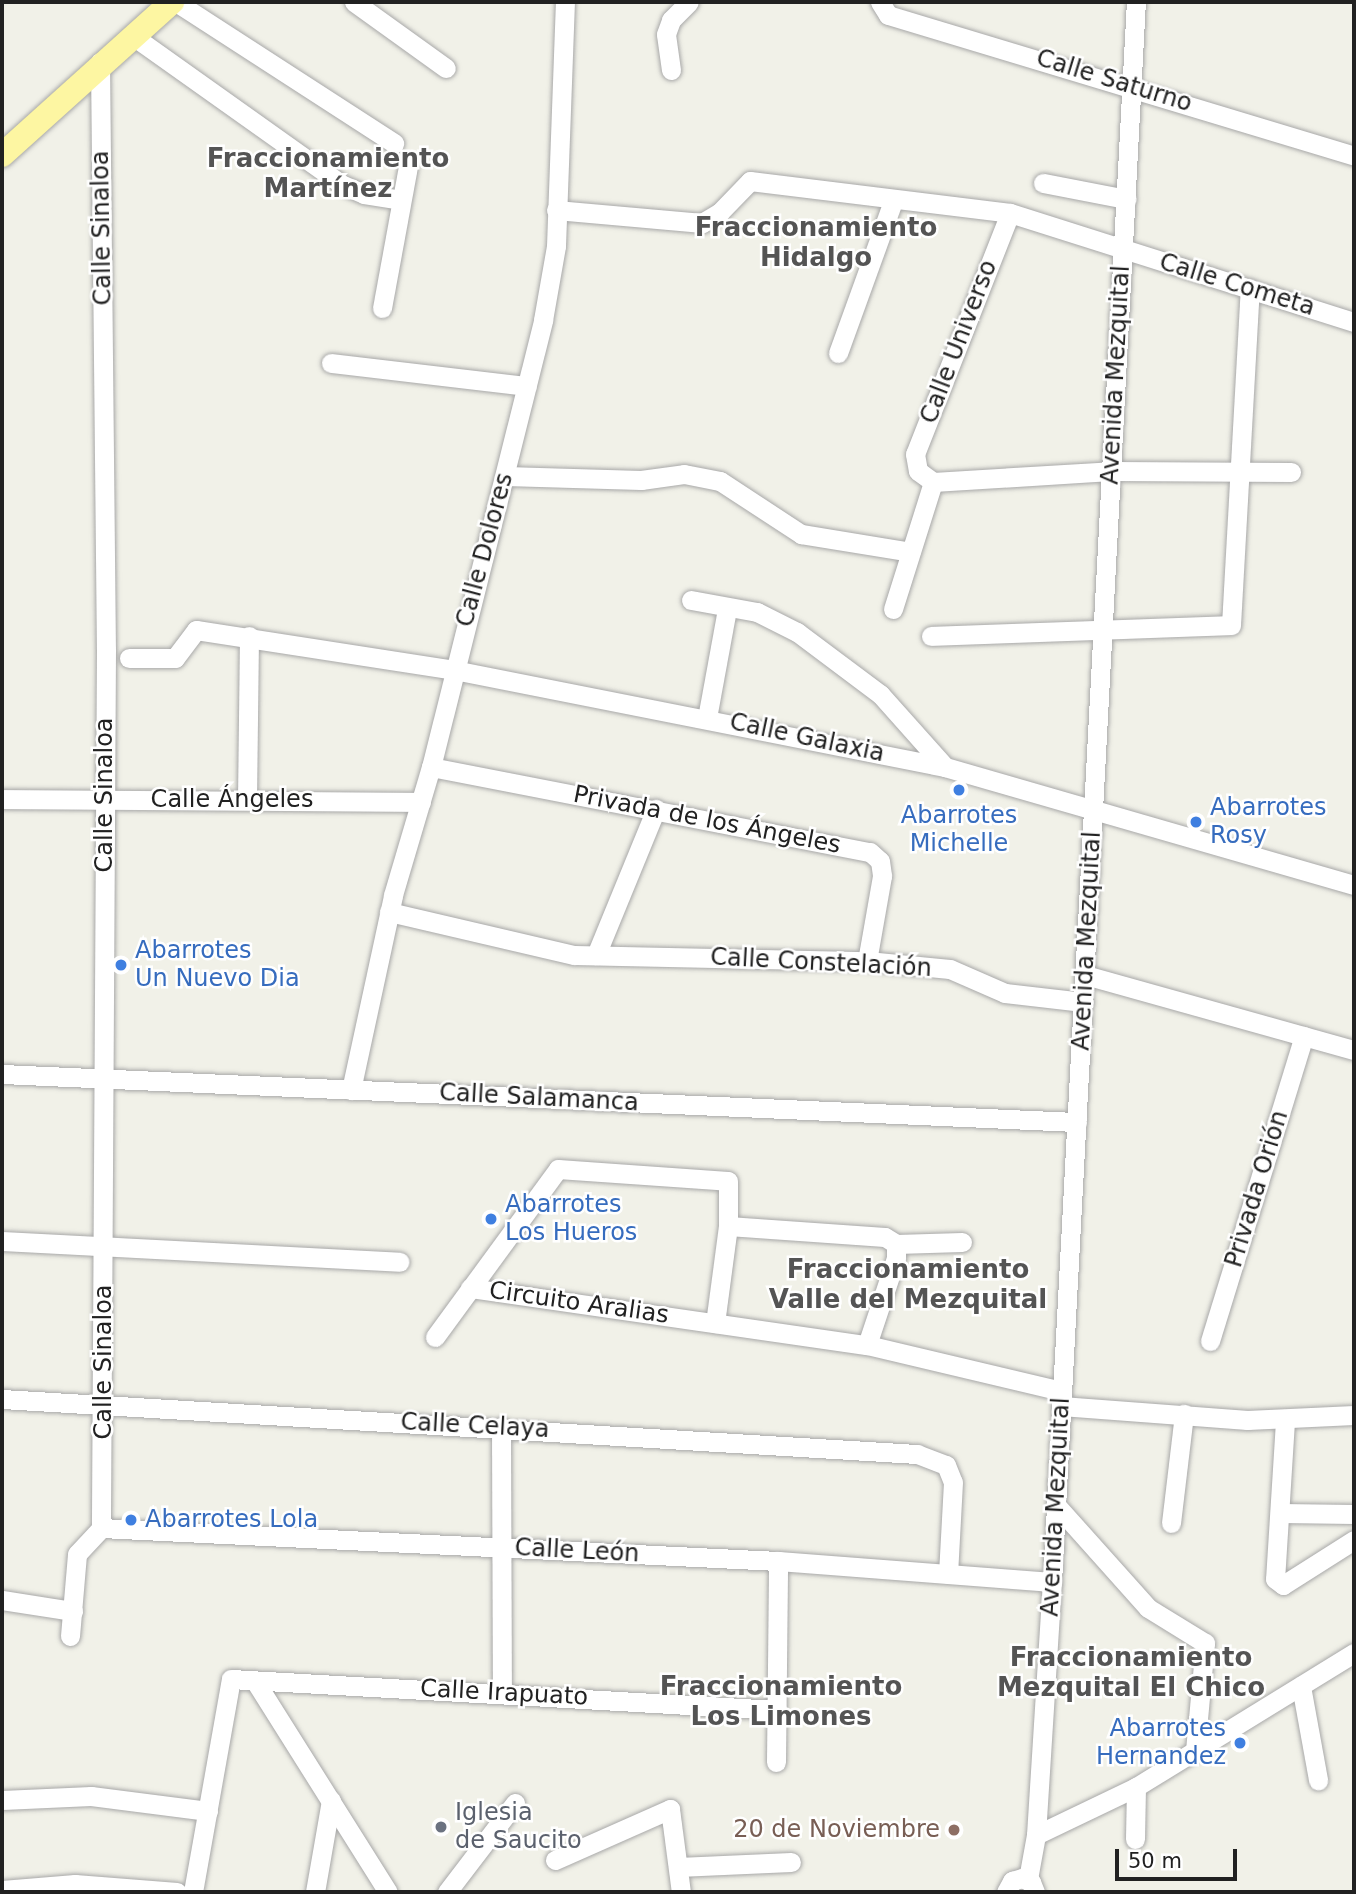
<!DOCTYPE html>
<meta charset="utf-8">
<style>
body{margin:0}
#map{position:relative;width:1356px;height:1894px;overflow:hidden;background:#f1f1e8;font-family:"DejaVu Sans",sans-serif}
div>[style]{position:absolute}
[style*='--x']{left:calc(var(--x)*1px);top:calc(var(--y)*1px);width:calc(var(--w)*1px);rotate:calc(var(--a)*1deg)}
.roads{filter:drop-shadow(0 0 2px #a8a8a8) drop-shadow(0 0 2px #a8a8a8)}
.minor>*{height:19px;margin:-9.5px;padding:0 9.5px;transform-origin:9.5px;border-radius:9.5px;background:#fff}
.major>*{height:24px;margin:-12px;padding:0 12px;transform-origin:12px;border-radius:12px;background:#fdf6a2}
.dots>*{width:19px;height:19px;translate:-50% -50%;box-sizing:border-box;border:4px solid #fff;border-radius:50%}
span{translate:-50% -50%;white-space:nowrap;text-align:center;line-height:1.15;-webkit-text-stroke:5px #fff;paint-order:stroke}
.street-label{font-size:24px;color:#212121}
.shop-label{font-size:24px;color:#366cbe}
.left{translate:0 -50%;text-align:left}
.right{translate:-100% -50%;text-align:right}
.worship-label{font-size:24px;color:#5b616d}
.education-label{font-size:24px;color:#785e54}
.neighbourhood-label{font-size:26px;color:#545454;font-weight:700}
.frame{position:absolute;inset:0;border:4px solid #212121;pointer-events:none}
.scale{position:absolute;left:1115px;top:1849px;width:122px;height:32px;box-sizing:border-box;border:4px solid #212121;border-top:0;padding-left:9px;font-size:21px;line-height:24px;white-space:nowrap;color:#212121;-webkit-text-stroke:5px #fff;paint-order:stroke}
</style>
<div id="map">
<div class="roads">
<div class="minor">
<div style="--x:176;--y:2;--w:260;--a:32.9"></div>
<div style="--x:354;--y:2;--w:113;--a:35.7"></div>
<div style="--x:880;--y:2;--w:15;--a:58"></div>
<div style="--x:888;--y:15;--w:487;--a:16.8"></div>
<div style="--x:133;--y:36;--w:257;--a:35.4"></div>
<div style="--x:343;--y:185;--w:23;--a:23"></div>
<div style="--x:364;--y:194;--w:37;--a:9"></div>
<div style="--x:100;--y:62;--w:588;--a:89.42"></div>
<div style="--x:106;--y:650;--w:878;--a:90.33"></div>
<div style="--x:671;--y:70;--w:36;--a:-98"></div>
<div style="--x:666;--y:34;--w:15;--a:-70"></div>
<div style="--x:671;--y:20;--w:25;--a:-45"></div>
<div style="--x:1043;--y:183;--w:85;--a:10.9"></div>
<div style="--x:556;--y:210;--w:147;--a:5.1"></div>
<div style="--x:702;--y:223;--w:21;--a:-31"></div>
<div style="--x:720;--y:212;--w:43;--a:-45.9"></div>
<div style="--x:750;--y:181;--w:262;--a:7"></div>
<div style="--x:1010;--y:213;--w:361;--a:17.6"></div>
<div style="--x:1010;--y:213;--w:259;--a:111.5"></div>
<div style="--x:915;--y:454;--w:17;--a:80"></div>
<div style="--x:918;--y:471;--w:19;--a:36"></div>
<div style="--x:933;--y:482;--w:178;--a:-3.5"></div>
<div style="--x:1111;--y:471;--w:180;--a:0.3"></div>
<div style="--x:382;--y:308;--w:143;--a:-79.6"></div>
<div style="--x:838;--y:353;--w:162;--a:-70.1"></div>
<div style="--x:331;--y:363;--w:197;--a:6.7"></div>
<div style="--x:505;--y:476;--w:136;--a:1.7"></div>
<div style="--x:641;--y:480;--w:43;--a:-7.9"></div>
<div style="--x:684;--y:474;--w:37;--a:11"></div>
<div style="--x:720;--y:481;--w:97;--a:33.2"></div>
<div style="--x:801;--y:534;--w:111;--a:9.3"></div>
<div style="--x:691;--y:600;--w:67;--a:10.3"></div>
<div style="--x:757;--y:612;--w:45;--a:26.6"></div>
<div style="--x:797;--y:632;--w:104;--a:36.8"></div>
<div style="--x:880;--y:694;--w:98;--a:48.3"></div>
<div style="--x:893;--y:609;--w:133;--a:-72.5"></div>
<div style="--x:931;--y:636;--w:300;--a:-2.1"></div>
<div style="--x:1231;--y:625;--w:337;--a:-86.8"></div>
<div style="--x:129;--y:658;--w:46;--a:0"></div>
<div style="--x:175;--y:658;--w:35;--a:-53"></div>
<div style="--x:196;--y:630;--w:261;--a:8.8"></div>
<div style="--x:454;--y:670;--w:500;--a:11.18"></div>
<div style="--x:945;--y:767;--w:426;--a:16.1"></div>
<div style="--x:707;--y:718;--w:111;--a:-79.6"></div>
<div style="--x:431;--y:767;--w:447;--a:11"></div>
<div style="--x:870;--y:852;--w:13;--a:42"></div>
<div style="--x:880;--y:861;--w:15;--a:82"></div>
<div style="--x:882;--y:876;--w:86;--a:100"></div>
<div style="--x:2;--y:799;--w:419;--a:0.4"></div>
<div style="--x:247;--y:800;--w:164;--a:-89.3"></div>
<div style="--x:389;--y:912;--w:190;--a:13.1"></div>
<div style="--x:574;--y:955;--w:293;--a:1.2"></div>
<div style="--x:867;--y:961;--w:83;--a:5.5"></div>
<div style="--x:950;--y:969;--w:60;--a:23.6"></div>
<div style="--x:1005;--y:993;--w:79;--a:6.6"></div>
<div style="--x:596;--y:955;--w:158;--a:-67.7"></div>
<div style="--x:1085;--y:975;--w:279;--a:15.6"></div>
<div style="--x:2;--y:1074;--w:1076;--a:2.56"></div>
<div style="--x:351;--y:1090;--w:199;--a:-77.8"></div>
<div style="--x:393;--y:895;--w:134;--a:-73.5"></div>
<div style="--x:431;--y:767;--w:461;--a:-75.9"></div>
<div style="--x:543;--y:320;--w:75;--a:-80"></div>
<div style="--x:556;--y:246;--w:244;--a:-87.9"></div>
<div style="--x:728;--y:1226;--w:157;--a:4"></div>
<div style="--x:885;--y:1237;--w:13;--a:32"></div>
<div style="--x:2;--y:1241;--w:398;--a:3"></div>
<div style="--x:896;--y:1244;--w:66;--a:-1.7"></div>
<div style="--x:470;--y:1288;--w:401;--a:8.2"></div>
<div style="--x:867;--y:1345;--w:200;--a:13.3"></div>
<div style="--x:435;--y:1337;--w:208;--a:-53.8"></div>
<div style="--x:558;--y:1169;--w:170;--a:4"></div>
<div style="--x:728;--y:1181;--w:45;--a:90"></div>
<div style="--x:728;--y:1226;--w:98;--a:97.6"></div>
<div style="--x:1210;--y:1341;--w:319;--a:-72.9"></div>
<div style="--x:867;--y:1345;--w:92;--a:-71.6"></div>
<div style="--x:896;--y:1258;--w:14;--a:-90"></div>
<div style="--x:2;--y:1399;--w:917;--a:3.44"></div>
<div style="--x:917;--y:1454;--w:31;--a:21"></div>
<div style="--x:946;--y:1465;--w:18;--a:68"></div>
<div style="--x:953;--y:1482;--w:92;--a:93.1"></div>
<div style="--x:1061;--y:1406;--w:187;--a:4.3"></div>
<div style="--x:1247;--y:1420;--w:107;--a:-2.7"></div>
<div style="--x:1285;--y:1421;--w:158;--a:93.6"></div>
<div style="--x:1275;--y:1579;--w:10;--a:37"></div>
<div style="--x:1283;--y:1585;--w:84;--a:-32.4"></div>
<div style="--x:501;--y:1427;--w:264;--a:89.8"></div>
<div style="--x:1056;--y:1505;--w:138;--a:48.2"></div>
<div style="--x:1148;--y:1608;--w:67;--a:31.6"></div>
<div style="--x:1205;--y:1643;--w:108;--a:95.3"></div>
<div style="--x:1280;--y:1513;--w:74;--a:0.8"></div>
<div style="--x:1171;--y:1523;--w:110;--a:-83.2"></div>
<div style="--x:101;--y:1528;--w:678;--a:2.79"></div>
<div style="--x:778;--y:1561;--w:275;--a:4.4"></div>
<div style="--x:2;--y:1600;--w:72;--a:8.8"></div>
<div style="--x:70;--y:1636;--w:82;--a:-85.1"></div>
<div style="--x:77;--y:1554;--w:35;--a:-47"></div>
<div style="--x:255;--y:1681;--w:249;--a:57.8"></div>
<div style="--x:1301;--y:1686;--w:96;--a:79.7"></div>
<div style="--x:776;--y:1762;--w:201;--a:-89.4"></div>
<div style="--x:2;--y:1800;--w:89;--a:-2.6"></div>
<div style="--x:91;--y:1796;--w:118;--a:7.3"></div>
<div style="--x:1036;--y:1835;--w:111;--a:-25.6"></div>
<div style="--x:1136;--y:1787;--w:256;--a:-31.6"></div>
<div style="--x:1135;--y:1839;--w:52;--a:-88.9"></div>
<div style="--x:555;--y:1860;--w:126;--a:-23.9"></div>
<div style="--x:670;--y:1809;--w:84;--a:82.5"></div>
<div style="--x:678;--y:1867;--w:113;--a:-2.5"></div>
<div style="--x:1028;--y:1879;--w:45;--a:-79.7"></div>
<div style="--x:1036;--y:1835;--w:254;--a:-86.4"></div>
<div style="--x:1052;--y:1582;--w:1582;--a:-86.96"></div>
<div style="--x:2;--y:1890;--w:73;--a:-4.7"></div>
<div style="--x:75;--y:1884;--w:102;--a:4.5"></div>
<div style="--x:193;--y:1892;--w:216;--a:-79.9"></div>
<div style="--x:231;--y:1679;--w:547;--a:3.25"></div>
<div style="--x:315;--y:1892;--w:93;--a:-80.1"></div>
<div style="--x:447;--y:1892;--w:112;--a:-52.6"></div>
<div style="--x:1006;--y:1892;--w:13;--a:-61"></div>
<div style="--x:1012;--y:1881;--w:10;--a:-17"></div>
<div style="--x:1022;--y:1878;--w:10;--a:24"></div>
<div style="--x:1031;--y:1882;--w:11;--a:68"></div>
</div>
<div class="major">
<div style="--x:2;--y:155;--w:229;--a:-42"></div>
</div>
</div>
<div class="dots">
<div style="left:959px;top:790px;background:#3f7fe0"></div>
<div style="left:1196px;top:822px;background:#3f7fe0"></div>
<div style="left:121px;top:965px;background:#3f7fe0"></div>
<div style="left:491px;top:1219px;background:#3f7fe0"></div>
<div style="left:131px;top:1520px;background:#3f7fe0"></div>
<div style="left:1240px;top:1743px;background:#3f7fe0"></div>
<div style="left:441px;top:1827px;background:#6b7280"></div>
<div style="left:954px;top:1830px;background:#8d6e63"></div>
</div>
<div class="street-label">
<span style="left:1114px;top:81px;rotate:17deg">Calle Saturno</span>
<span style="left:102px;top:228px;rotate:-91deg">Calle Sinaloa</span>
<span style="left:1237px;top:285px;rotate:17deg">Calle Cometa</span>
<span style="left:959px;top:342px;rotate:-69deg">Calle Universo</span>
<span style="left:1116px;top:375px;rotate:-87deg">Avenida Mezquital</span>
<span style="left:485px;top:550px;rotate:-75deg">Calle Dolores</span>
<span style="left:807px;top:738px;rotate:12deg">Calle Galaxia</span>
<span style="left:105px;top:795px;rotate:-90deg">Calle Sinaloa</span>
<span style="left:232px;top:800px">Calle Ángeles</span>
<span style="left:707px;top:820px;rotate:11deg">Privada de los Ángeles</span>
<span style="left:1087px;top:941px;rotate:-87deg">Avenida Mezquital</span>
<span style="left:821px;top:963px;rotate:3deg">Calle Constelación</span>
<span style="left:539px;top:1098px;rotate:3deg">Calle Salamanca</span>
<span style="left:1257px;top:1189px;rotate:-73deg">Privada Orión</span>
<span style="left:579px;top:1303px;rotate:8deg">Circuito Aralias</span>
<span style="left:104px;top:1362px;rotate:-90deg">Calle Sinaloa</span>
<span style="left:475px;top:1426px;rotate:3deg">Calle Celaya</span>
<span style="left:1056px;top:1507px;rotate:-87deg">Avenida Mezquital</span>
<span style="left:577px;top:1551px;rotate:3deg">Calle León</span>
<span style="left:504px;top:1693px;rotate:3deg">Calle Irapuato</span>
</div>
<div class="shop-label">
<span class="left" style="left:1210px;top:822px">Abarrotes<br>Rosy</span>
<span style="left:959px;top:830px">Abarrotes<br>Michelle</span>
<span class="left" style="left:135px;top:965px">Abarrotes<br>Un Nuevo Dia</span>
<span class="left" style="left:505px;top:1219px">Abarrotes<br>Los Hueros</span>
<span class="left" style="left:145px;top:1520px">Abarrotes Lola</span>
<span class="right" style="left:1226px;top:1743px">Abarrotes<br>Hernandez</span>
</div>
<div class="worship-label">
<span class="left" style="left:455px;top:1827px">Iglesia<br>de Saucito</span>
</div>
<div class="education-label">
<span class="right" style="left:940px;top:1830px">20 de Noviembre</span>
</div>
<div class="neighbourhood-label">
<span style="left:328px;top:174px">Fraccionamiento<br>Martínez</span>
<span style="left:816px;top:243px">Fraccionamiento<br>Hidalgo</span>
<span style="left:908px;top:1285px">Fraccionamiento<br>Valle del Mezquital</span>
<span style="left:1131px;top:1673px">Fraccionamiento<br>Mezquital El Chico</span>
<span style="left:781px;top:1702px">Fraccionamiento<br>Los Limones</span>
</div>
<div class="frame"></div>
<div class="scale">50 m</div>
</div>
